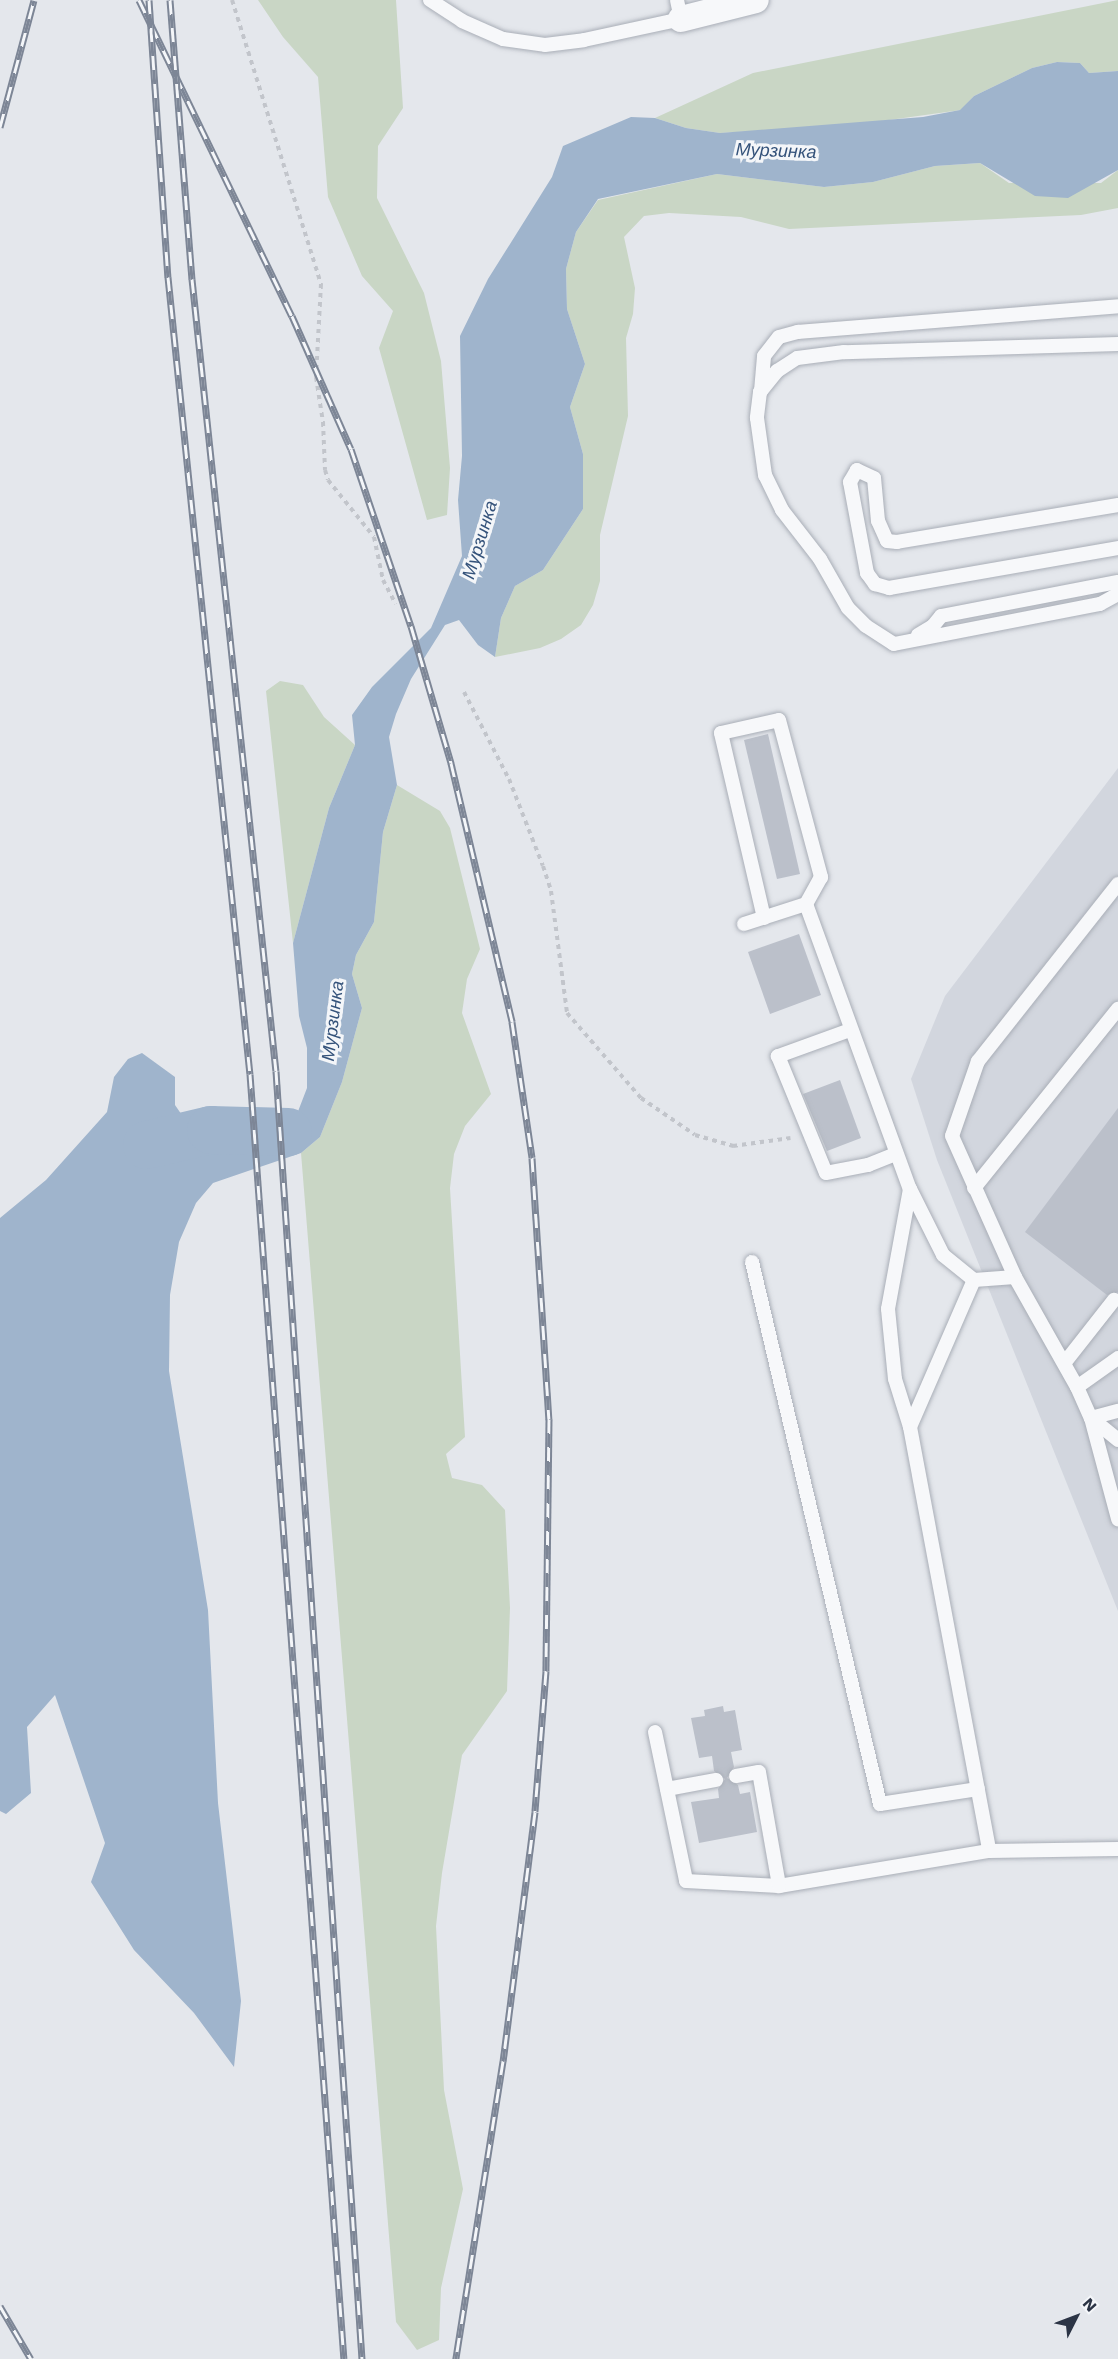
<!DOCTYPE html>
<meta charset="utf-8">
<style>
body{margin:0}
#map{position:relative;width:1118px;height:2359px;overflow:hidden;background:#e4e7ec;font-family:"Work Sans",sans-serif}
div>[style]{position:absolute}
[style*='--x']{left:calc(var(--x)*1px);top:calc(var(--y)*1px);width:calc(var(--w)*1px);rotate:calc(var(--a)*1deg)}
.built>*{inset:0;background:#d2d6de}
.green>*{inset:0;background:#c9d6c5}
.water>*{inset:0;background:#9fb4cc}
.river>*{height:48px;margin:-24px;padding:0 24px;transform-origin:24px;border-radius:24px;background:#9fb4cc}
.building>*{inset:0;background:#bbc0ca}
.path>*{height:4px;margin-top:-2px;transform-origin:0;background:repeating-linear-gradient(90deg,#c2c5cb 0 4.5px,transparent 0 9px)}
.roads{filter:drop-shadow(0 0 2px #a9aeb7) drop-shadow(0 0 2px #a9aeb7)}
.service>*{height:14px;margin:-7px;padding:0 7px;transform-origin:7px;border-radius:7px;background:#f7f8fa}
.minor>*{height:26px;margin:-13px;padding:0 13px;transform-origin:13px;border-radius:13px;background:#f7f8fa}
.rail>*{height:7px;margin-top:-3.5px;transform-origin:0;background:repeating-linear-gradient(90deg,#f4f6f9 0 14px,#7d8696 0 28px);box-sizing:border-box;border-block:2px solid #7d8696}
span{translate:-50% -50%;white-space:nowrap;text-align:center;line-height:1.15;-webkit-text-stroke:6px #f4f6f9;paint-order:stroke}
.water-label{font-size:18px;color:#34527a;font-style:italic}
.north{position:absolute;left:1046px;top:2287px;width:60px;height:60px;-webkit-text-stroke:4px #f4f6f9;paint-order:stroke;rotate:48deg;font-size:16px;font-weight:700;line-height:24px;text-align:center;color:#2b3445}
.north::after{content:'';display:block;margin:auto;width:21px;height:27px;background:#2b3445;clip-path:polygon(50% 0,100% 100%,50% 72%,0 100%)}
</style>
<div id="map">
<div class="built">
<div style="clip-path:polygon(1118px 768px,1118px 1611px,937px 1160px,911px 1079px,945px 996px)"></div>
</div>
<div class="green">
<div style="clip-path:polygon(258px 0,396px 0,403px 108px,378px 146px,377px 198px,424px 293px,441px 361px,450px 468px,447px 515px,427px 520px,379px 348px,393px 311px,362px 276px,328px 197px,318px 77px,283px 37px)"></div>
<div style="clip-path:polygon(1118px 0,1118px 71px,1089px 73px,1080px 63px,1057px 62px,1032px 68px,974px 96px,961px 110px,846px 126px,720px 133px,686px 128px,655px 118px,753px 73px)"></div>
<div style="clip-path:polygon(980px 163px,1009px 183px,1101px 183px,1118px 170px,1118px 208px,1081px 215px,789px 229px,741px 217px,669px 213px,644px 216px,624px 237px,635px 288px,633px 314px,626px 338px,628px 416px,600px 535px,600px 581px,593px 605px,581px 625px,561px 639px,540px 648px,495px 657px,501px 618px,515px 586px,543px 570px,583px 509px,583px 454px,570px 407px,585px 364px,567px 309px,566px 269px,576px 232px,598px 200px,717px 174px,824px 187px,873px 182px,935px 166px)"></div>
<div style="clip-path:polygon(280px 681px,303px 685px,324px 717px,355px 745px,329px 808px,293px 943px,266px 691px)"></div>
<div style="clip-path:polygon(397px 785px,440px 811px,450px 828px,480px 949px,467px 979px,462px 1013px,491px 1094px,465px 1126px,454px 1154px,450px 1188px,465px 1437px,446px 1454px,452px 1478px,482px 1485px,505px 1510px,510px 1608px,507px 1691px,462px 1755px,442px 1873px,436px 1926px,444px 2090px,463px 2189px,441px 2288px,439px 2340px,417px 2350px,396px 2322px,301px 1153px,320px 1137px,342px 1082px,362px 1008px,352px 974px,356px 955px,374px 922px,383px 832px)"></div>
</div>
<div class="water">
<div style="clip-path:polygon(1057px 62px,1080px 63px,1089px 73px,1118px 71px,1118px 170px,1068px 198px,1035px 196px,980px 163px,935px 166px,873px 182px,824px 187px,717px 174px,598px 199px,576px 232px,566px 269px,567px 309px,585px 364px,570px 407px,583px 454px,583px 509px,543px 570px,515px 586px,501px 618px,495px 657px,478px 645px,459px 620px,445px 625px,411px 679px,396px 714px,389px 737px,397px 785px,383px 832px,374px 922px,356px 955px,352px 974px,362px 1008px,342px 1082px,320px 1137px,301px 1153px,213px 1183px,196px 1203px,179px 1242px,170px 1295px,169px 1371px,208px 1610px,218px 1803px,241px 2001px,234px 2067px,194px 2013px,134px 1950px,91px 1882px,105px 1843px,55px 1695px,27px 1727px,31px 1793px,6px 1814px,0 1811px,0 1218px,46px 1180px,107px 1112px,114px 1077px,128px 1059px,142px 1053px,175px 1077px,175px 1105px,188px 1124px,215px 1131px,289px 1124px,297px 1114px,307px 1088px,307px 1048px,299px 1016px,293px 943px,329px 808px,355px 745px,352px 715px,372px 687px,431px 628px,462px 556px,458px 500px,462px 456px,460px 336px,488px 279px,552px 177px,563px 146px,631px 117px,655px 118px,686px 128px,720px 133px,923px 117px,960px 110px,974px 96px,1032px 68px)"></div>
</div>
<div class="river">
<div style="--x:147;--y:1145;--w:66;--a:-13.2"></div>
<div style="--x:211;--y:1130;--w:77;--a:1.5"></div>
</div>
<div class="building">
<div style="clip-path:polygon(768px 734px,800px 874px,777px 879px,744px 740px)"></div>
<div style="clip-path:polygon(799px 934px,821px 995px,770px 1014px,748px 952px)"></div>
<div style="clip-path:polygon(840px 1080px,861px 1138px,827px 1151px,803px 1094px)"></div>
<div style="clip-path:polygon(1118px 1108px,1118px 1292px,1107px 1295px,1025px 1232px)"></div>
<div style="clip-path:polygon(723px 1706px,724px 1712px,735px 1710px,742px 1750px,731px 1752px,734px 1767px,727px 1778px,738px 1785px,740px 1794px,750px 1792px,757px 1832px,699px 1843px,691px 1802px,719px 1798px,718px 1789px,725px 1779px,714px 1771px,712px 1756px,699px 1758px,691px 1718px,705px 1716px,704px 1710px)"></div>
</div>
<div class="path">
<div style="--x:232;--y:0;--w:298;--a:72.6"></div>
<div style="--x:321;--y:284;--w:93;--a:93.1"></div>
<div style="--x:316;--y:377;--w:46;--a:81.2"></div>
<div style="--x:323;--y:422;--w:48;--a:87.6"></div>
<div style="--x:325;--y:470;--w:10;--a:73"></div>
<div style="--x:328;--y:480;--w:73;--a:51.1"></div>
<div style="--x:374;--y:537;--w:44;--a:78.2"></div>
<div style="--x:383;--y:580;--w:27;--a:62"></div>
<div style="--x:464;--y:692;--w:98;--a:62.7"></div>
<div style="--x:509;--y:779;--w:93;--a:68.7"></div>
<div style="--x:543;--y:866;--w:26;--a:72"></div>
<div style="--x:551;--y:891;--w:123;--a:82.5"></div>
<div style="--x:567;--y:1013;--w:113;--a:49"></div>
<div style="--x:641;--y:1098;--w:65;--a:34.4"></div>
<div style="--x:695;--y:1135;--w:40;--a:16"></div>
<div style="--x:733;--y:1146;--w:58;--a:-8"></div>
</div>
<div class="roads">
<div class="service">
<div style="--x:430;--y:0;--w:38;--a:33"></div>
<div style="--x:462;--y:21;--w:45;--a:23.7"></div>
<div style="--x:503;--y:39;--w:42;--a:8.1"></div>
<div style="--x:545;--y:45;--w:39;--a:-7"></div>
<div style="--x:584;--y:40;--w:99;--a:-12.2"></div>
<div style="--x:681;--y:19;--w:19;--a:-102"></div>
<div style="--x:1118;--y:344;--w:274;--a:178.3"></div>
<div style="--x:844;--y:352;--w:47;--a:172.7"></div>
<div style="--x:797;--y:358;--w:24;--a:147"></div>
<div style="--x:777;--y:371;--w:27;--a:129"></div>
<div style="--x:760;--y:392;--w:26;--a:97"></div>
<div style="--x:757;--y:418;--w:58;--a:82"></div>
<div style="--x:765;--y:475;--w:39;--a:64"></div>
<div style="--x:782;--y:510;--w:62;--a:52.2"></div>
<div style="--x:820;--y:559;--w:56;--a:60.3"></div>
<div style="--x:848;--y:608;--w:25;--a:45"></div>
<div style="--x:866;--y:626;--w:33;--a:33"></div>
<div style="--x:894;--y:644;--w:210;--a:-11"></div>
<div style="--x:1100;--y:604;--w:21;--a:-29"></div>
<div style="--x:761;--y:391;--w:35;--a:-85"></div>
<div style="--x:764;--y:356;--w:24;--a:-52"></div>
<div style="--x:779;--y:337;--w:20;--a:-15"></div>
<div style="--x:798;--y:332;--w:321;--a:-4.6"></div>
<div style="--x:1118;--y:505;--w:224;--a:170.5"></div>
<div style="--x:897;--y:542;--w:10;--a:-174"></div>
<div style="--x:887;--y:541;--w:22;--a:-114"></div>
<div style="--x:878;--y:521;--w:43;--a:-95.3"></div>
<div style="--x:874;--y:478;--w:19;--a:-155"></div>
<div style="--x:857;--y:470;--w:14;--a:120"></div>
<div style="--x:850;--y:482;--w:93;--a:79.4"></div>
<div style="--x:867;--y:573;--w:14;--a:54"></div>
<div style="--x:875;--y:584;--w:15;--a:16"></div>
<div style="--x:889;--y:588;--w:232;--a:-9.9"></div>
<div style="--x:918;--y:635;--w:17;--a:-31"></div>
<div style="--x:933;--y:626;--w:13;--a:-51"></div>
<div style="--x:941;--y:616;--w:180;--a:-10.9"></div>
<div style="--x:1118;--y:884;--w:226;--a:128.3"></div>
<div style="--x:978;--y:1061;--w:79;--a:109.1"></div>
<div style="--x:952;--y:1136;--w:154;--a:65.9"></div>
<div style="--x:1015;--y:1277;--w:126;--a:60.6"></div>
<div style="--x:1077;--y:1387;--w:34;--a:66"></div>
<div style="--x:1091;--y:1418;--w:105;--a:75"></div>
<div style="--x:764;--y:918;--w:190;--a:-103.1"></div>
<div style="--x:721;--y:733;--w:59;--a:-12.6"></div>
<div style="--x:779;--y:720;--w:163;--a:75"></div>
<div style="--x:821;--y:877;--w:31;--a:119"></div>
<div style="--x:806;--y:904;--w:303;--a:70"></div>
<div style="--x:910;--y:1189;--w:122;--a:100.4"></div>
<div style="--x:888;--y:1309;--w:70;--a:84.3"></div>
<div style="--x:895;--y:1379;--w:50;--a:72.6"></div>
<div style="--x:910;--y:1427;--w:431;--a:79.4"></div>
<div style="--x:744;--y:924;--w:65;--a:-17.9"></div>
<div style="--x:850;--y:1030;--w:77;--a:160.1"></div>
<div style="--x:778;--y:1056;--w:126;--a:67.7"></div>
<div style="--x:826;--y:1173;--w:43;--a:-10.8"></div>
<div style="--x:868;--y:1165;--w:29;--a:-22"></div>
<div style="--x:974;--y:1188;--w:230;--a:-51.2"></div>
<div style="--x:910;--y:1189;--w:74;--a:63.4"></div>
<div style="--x:943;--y:1255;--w:40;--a:39"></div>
<div style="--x:974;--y:1280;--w:41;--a:-4.2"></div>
<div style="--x:752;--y:1262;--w:557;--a:76.71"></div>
<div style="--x:880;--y:1804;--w:99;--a:-8.7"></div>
<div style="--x:1066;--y:1361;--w:78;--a:-51.8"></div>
<div style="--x:1077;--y:1387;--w:50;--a:-35.3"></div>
<div style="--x:1091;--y:1418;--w:35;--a:39"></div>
<div style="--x:1091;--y:1418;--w:28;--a:-15"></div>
<div style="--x:910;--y:1427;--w:160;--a:-66.5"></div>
<div style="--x:655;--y:1732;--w:152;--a:78.2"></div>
<div style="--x:686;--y:1881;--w:93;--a:3.1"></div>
<div style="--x:779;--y:1886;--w:213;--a:-9.5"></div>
<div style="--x:989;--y:1851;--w:129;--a:-0.9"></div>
<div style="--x:736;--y:1776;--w:23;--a:-10"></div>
<div style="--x:759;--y:1772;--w:116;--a:80"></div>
<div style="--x:667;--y:1789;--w:50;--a:-10.4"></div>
</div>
<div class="minor">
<div style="--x:681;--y:19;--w:77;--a:-14.2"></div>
</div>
</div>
<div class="rail">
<div style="--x:139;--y:0;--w:351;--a:64.2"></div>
<div style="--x:292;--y:316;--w:145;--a:66.1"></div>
<div style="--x:351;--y:449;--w:187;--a:71.3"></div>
<div style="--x:411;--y:626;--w:143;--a:73.7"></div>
<div style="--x:451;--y:763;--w:266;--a:76.7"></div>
<div style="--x:512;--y:1022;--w:137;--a:81.6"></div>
<div style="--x:532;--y:1158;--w:262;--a:86.3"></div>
<div style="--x:549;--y:1419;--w:252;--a:90.7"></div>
<div style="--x:546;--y:1671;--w:141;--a:94.5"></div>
<div style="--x:535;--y:1812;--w:251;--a:97.3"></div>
<div style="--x:503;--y:2061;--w:302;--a:99"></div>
<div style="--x:149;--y:0;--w:278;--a:86.1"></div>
<div style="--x:168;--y:277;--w:801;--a:84.13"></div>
<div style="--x:250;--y:1074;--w:1288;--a:85.82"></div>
<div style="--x:170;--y:0;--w:280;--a:85.5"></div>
<div style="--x:192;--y:279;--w:796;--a:83.95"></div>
<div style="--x:276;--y:1071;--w:1291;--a:86.18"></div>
<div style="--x:0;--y:127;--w:131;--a:-75"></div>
<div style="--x:0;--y:2306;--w:61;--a:59.7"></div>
</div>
<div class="water-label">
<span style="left:776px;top:151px;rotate:2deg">Мурзинка</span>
<span style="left:480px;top:540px;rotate:-73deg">Мурзинка</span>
<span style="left:333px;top:1021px;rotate:-83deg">Мурзинка</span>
</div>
<div class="north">N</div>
</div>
